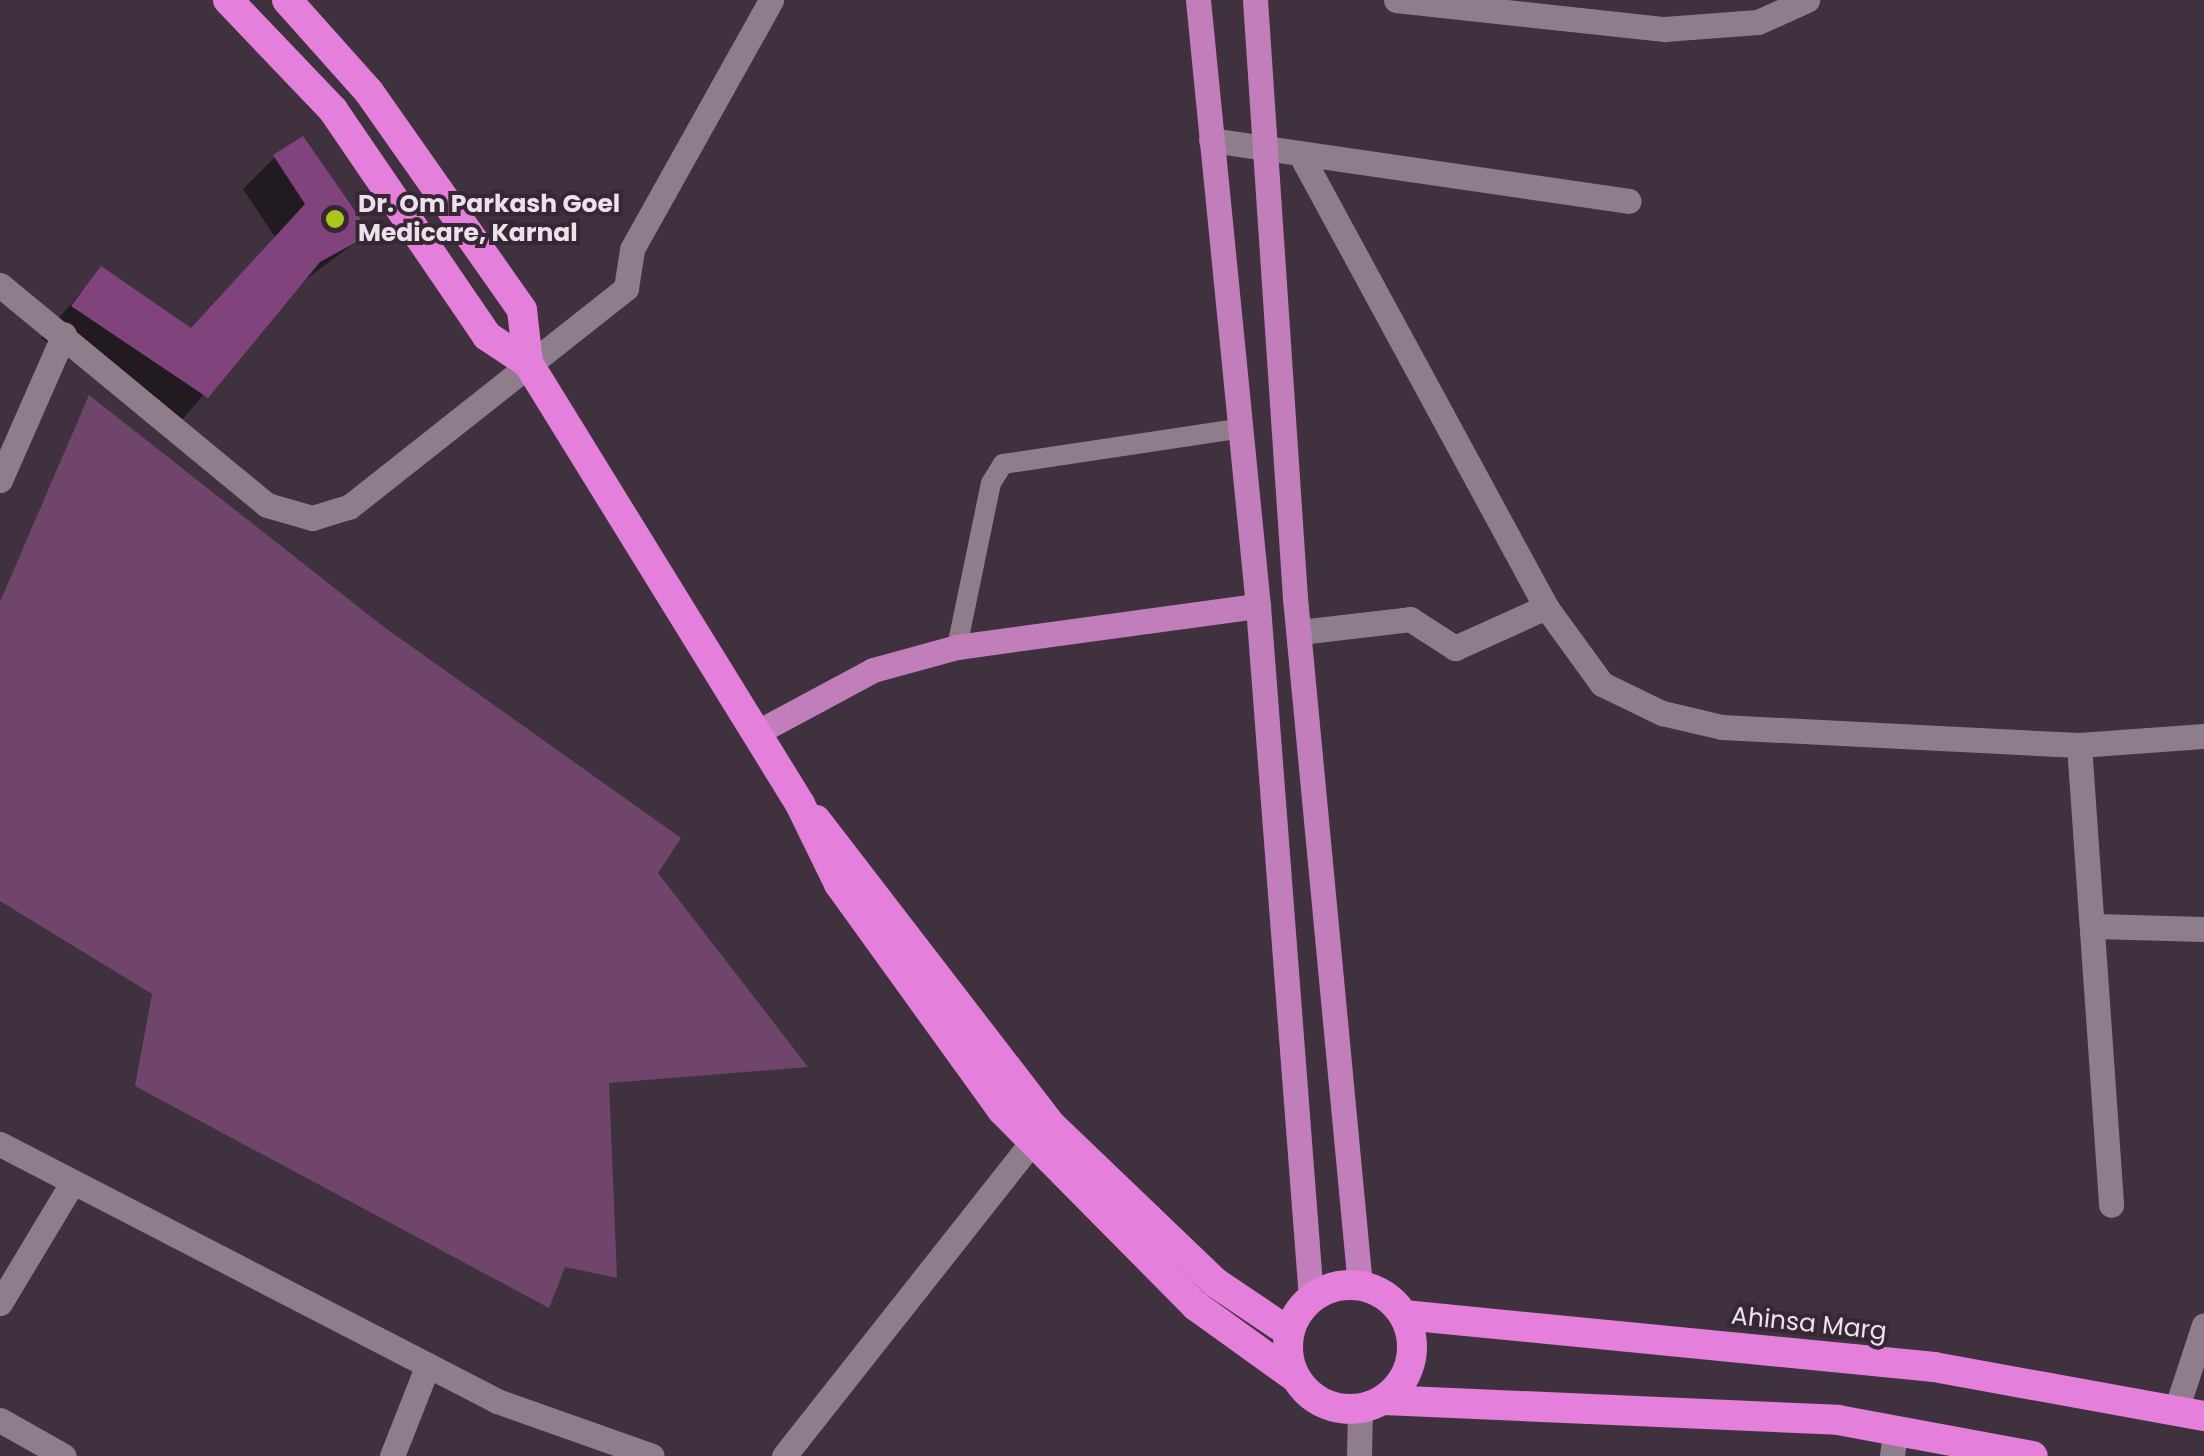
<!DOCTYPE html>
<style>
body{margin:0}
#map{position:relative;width:2204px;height:1456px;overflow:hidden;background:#40313f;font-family:Poppins,sans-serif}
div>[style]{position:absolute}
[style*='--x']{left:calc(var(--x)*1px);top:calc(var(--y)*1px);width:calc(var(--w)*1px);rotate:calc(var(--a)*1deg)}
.green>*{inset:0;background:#70456c}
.shadow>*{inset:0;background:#0007}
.building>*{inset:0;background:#81437c}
.lane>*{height:20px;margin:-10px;padding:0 10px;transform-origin:10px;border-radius:10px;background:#8f7d8c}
.street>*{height:25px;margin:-12.5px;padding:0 12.5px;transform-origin:12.5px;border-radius:12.5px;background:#8f7d8c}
.secondary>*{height:25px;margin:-12.5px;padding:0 12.5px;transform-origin:12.5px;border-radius:12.5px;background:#8f7d8c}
.primary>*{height:25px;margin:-12.5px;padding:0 12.5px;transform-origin:12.5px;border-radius:12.5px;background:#c27ebb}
.highway>*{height:30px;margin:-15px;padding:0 15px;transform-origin:15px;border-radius:15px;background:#e47fdb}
.highway>.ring{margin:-15px;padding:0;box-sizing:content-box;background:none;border:30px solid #e47fdb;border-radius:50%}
.dots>*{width:28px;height:28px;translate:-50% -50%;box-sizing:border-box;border:5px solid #362734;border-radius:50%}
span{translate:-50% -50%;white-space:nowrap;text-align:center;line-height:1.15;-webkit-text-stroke:8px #362734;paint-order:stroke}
.poi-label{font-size:25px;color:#ede2eb;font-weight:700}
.left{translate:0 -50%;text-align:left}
.street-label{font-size:25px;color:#ede2eb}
</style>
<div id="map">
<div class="green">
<div style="clip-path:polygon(89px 395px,384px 627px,681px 838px,658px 873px,808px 1067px,609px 1083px,617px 1278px,565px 1267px,549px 1308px,135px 1086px,152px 994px,0 901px,0 602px)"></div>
</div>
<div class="shadow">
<div style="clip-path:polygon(275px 157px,368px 233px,296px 287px,175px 428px,41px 338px,101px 270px,190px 330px,275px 237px,243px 189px)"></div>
</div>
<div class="building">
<div style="clip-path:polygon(303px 136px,371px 234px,320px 262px,208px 398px,71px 306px,101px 266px,191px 328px,305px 204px,273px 155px)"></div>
</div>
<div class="lane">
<div style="--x:957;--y:647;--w:167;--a:-78.3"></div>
<div style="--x:991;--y:483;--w:22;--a:-58"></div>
<div style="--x:1003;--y:464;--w:237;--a:-8.5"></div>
</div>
<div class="street">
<div style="--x:1396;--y:0;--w:270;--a:6.2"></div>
<div style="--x:1664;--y:29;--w:94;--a:-4.3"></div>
<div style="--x:1758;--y:22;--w:54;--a:-24.2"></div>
<div style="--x:1211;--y:140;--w:422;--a:8.3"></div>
<div style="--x:1303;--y:159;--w:510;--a:61.52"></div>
<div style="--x:1546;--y:607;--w:95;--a:54"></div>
<div style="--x:1602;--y:684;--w:67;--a:25.8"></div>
<div style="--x:1662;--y:713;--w:62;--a:13.1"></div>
<div style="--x:1722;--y:727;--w:357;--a:2.9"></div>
<div style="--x:2079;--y:745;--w:125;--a:-4.1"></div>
<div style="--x:0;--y:285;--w:346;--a:39.5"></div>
<div style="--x:267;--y:505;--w:47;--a:16.1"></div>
<div style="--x:312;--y:518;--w:39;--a:-17"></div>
<div style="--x:349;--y:507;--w:353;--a:-38.3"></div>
<div style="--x:626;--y:288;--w:39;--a:-81"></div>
<div style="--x:632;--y:249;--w:285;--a:-60.8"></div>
<div style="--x:0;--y:480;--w:159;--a:-66.3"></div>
<div style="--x:1300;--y:632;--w:111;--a:-6.7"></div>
<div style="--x:1410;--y:619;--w:54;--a:32.8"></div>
<div style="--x:1455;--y:648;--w:100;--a:-24.3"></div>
<div style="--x:2079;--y:745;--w:461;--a:86"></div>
<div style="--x:2095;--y:926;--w:109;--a:1.6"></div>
<div style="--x:0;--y:1303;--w:138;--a:-59"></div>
<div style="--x:2176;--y:1410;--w:89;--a:-71.8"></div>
<div style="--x:0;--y:1420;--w:73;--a:29.4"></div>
<div style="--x:392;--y:1456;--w:96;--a:-68.5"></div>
<div style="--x:1892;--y:1456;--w:26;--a:-83"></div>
</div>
<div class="secondary">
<div style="--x:0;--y:1144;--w:560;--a:27.34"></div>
<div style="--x:497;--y:1401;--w:164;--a:19.5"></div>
<div style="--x:784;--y:1456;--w:421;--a:-51.7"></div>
<div style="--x:1359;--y:1456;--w:47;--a:-88.8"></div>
</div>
<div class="primary">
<div style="--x:1198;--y:0;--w:609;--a:84.35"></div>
<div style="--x:1258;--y:606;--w:694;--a:85.62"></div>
<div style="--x:1255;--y:0;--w:599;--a:86.17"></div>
<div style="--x:1295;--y:598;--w:690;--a:84.6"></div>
<div style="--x:756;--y:733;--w:133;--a:-28.3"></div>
<div style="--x:873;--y:670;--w:87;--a:-15.3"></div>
<div style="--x:957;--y:647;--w:304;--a:-7.8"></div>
</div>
<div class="highway">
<div style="--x:228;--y:0;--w:152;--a:46.3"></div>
<div style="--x:333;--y:110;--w:273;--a:55.7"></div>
<div style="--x:487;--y:336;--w:49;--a:33.4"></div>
<div style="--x:287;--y:0;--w:123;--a:48.3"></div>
<div style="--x:369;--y:92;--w:266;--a:54.9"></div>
<div style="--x:522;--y:310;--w:53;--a:83.5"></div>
<div style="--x:528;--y:363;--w:518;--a:58.33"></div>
<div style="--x:800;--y:804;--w:89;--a:64"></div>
<div style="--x:839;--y:884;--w:279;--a:54.2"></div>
<div style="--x:1002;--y:1110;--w:276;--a:45.3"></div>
<div style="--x:1196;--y:1306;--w:123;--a:35.8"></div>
<div style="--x:816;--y:820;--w:382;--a:52.4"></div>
<div style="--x:1049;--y:1123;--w:231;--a:43.8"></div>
<div style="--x:1216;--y:1283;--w:88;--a:33.9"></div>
<div class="ring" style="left:1288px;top:1285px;width:94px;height:94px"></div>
<div style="--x:1404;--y:1315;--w:533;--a:5.6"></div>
<div style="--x:1934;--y:1367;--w:274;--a:10.3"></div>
<div style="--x:1384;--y:1400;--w:454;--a:2.5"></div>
<div style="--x:1838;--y:1420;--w:198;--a:10.5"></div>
</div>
<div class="dots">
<div style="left:335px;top:219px;background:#a9c71b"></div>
</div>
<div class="poi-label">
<span class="left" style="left:358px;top:219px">Dr. Om Parkash Goel<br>Medicare, Karnal</span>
</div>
<div class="street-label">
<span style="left:1809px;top:1324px;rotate:6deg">Ahinsa Marg</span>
</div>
</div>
